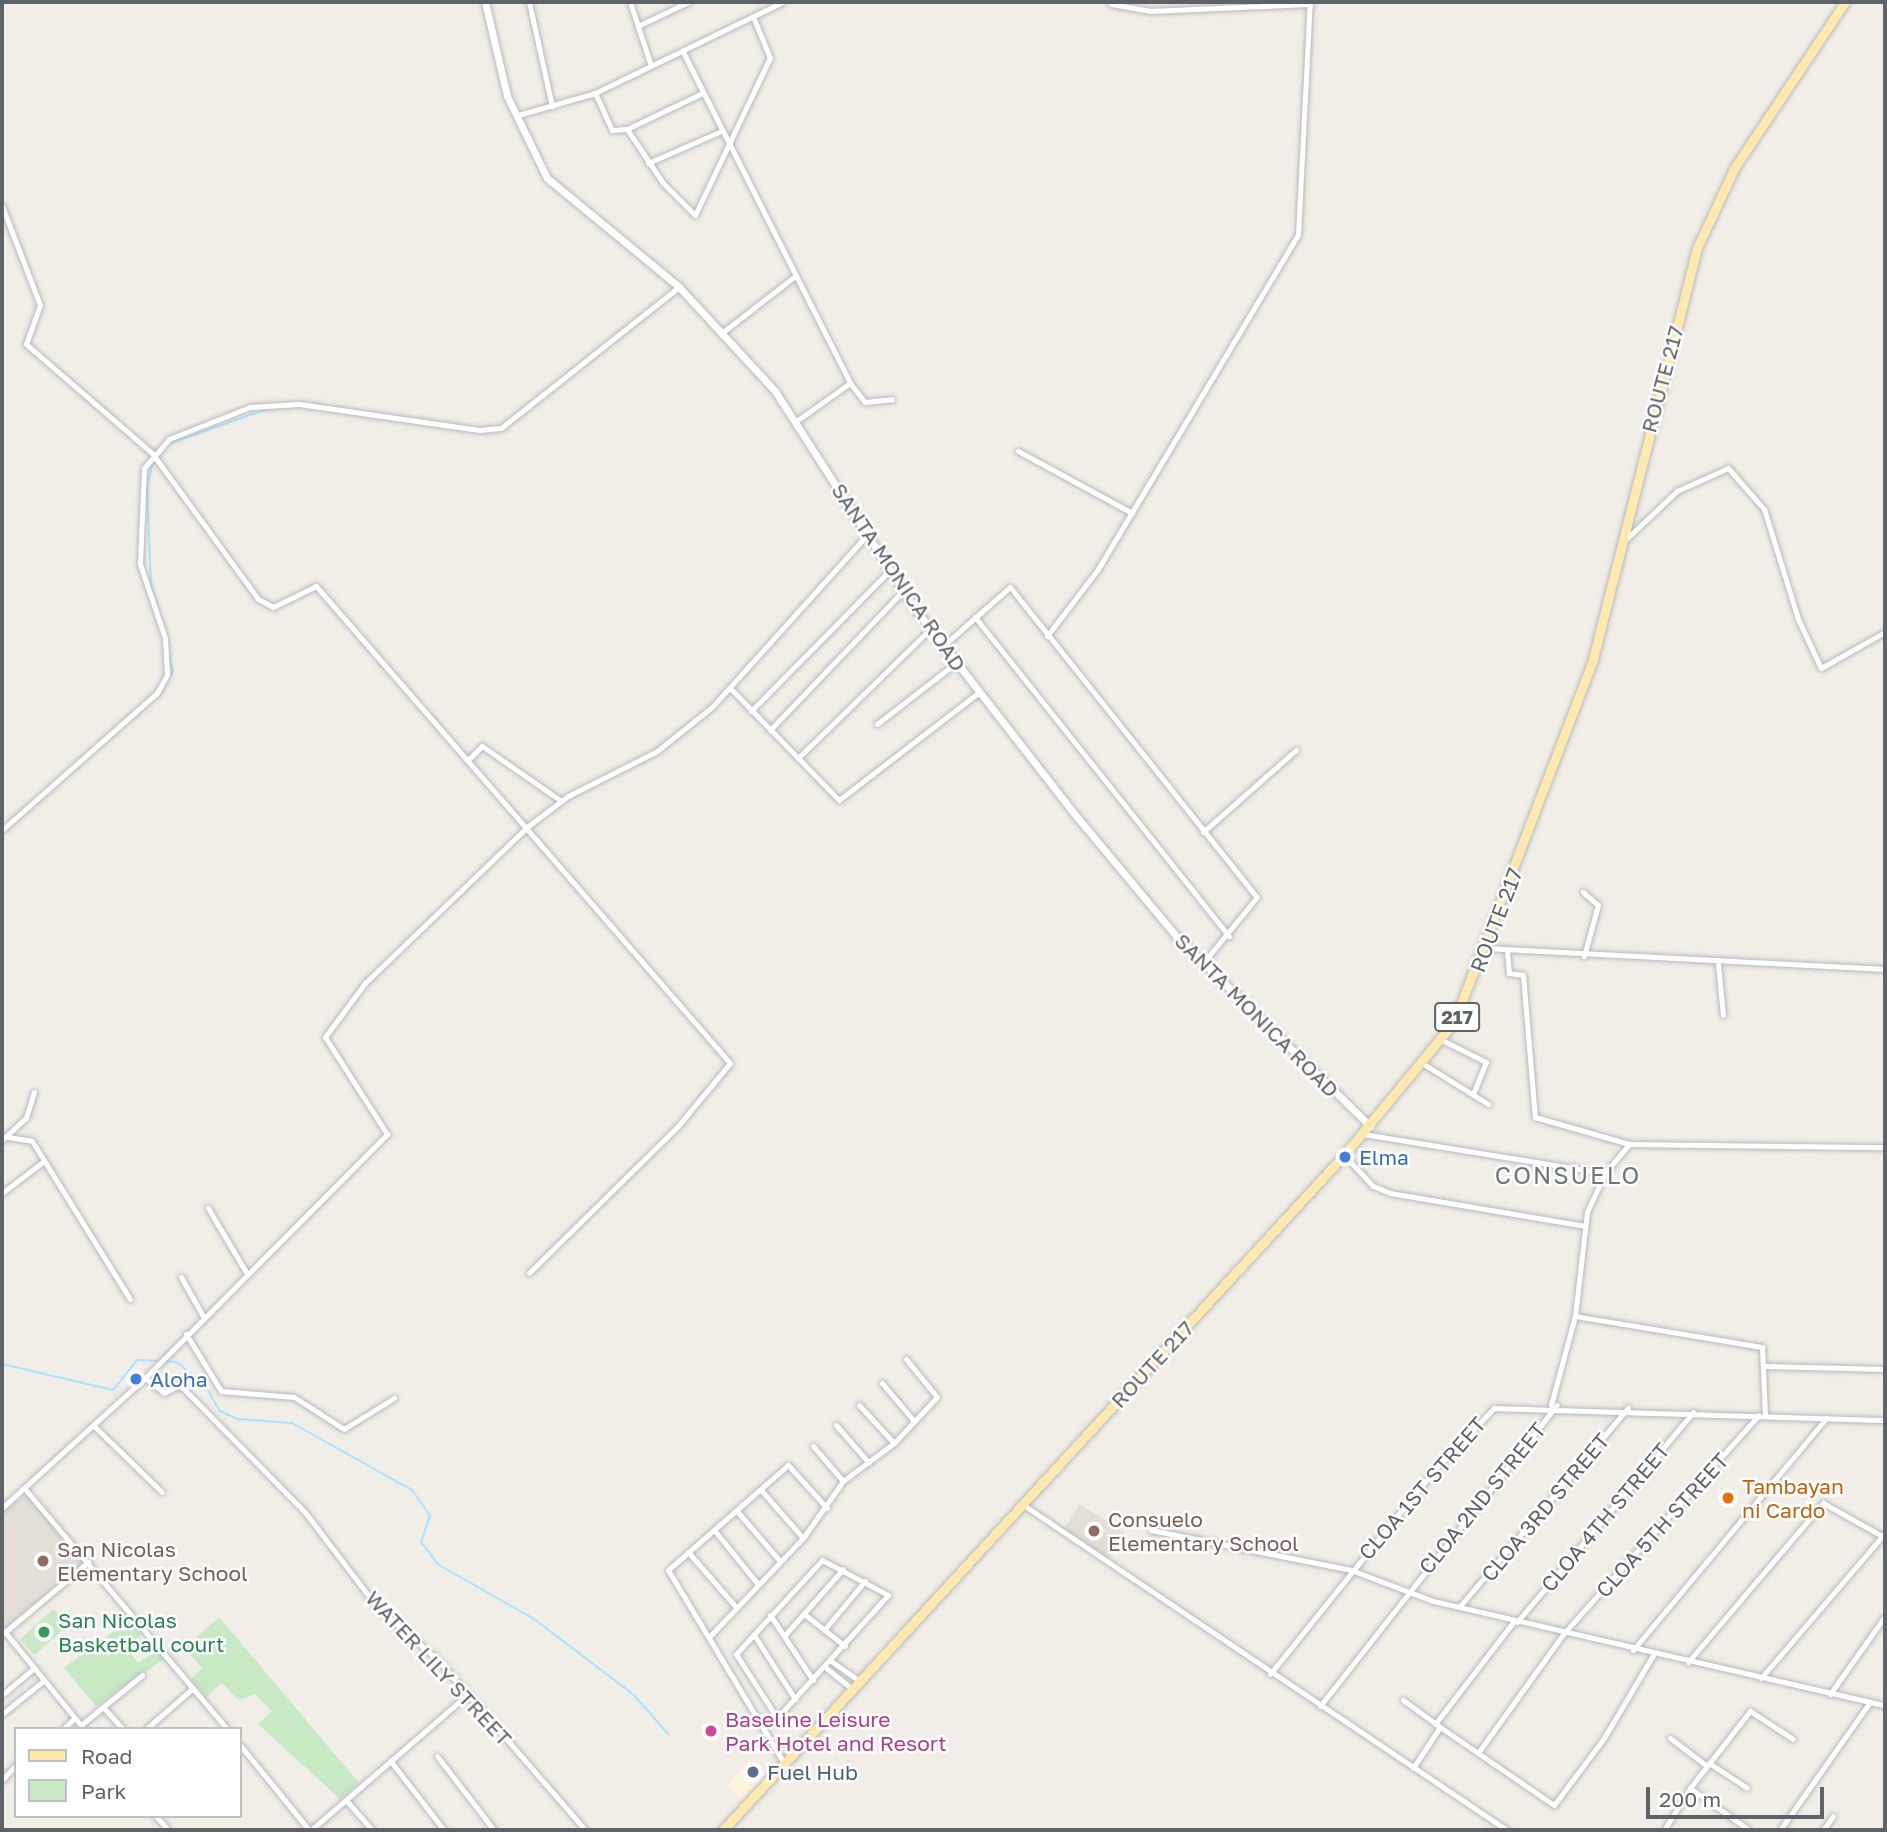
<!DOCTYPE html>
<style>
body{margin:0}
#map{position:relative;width:1887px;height:1832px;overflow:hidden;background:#f1eee7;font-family:"Golos Text",sans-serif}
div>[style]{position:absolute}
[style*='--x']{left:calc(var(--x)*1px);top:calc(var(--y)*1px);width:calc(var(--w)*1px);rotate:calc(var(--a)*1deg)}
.commercial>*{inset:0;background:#fff4de}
.education>*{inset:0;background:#e3dfd8}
.green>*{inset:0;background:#c7e9c3}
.stream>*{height:2px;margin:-1px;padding:0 1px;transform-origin:1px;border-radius:1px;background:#a9e3ff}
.roads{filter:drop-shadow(0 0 2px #b7babe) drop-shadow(0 0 2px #b7babe)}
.minor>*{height:5px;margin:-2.5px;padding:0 2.5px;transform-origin:2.5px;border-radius:2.5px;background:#fff}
.tertiary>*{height:7px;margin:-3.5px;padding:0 3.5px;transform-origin:3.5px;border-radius:3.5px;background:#fff}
.primary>*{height:9px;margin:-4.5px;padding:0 4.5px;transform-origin:4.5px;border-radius:4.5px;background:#ffe9ae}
.dots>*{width:19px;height:19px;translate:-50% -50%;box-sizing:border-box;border:4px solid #fff;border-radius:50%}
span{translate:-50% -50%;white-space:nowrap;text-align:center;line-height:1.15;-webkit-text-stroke:5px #fff;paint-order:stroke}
.shield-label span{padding:2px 5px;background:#fff;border:2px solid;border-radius:5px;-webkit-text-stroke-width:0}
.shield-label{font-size:19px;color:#5e6368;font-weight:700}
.street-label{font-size:21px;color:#5e6368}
.shop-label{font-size:21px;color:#366cbe}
.left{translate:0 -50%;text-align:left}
.food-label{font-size:21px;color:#c56008}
.education-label{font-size:21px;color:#785e54}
.leisure-label{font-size:21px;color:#27864d}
.hotel-label{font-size:21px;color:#b23c85}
.service-label{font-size:21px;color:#4e5e75}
.quarter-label{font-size:24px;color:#6f767a;letter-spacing:2px}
.frame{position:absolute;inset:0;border:4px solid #5e6368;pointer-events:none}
.legend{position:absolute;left:14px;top:1727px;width:228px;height:91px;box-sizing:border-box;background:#fff;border:2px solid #bfc1c3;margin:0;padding:9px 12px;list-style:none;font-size:21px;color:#5e6368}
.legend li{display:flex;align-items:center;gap:14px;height:35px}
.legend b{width:35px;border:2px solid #bfc1c3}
.scale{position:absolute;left:1646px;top:1787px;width:178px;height:32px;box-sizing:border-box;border:4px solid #5e6368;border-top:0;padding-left:9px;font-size:21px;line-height:24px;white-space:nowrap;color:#5e6368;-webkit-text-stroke:5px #fff;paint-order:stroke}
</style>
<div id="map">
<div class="commercial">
<div style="clip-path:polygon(750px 1760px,768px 1776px,744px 1801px,727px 1786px)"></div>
</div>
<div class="education">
<div style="clip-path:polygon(28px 1493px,84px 1564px,2px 1630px,2px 1513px)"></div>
<div style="clip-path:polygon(1080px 1504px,1125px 1533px,1108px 1559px,1063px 1530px)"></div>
</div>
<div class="green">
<div style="clip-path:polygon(53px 1609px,68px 1625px,35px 1655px,20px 1639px)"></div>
<div style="clip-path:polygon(219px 1617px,359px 1783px,340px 1799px,258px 1724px,272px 1711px,255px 1694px,238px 1700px,222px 1683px,206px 1697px,191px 1679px,202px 1668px,184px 1648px)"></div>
<div style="clip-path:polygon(129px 1620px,141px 1635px,126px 1647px,138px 1663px,155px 1651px,164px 1659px,96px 1706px,64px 1668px)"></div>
</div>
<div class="stream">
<div style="--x:168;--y:444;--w:105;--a:-19.5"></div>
<div style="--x:153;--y:462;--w:25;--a:104"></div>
<div style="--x:147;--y:486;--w:99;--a:87.7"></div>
<div style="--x:151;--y:585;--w:89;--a:75.7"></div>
<div style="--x:173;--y:671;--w:26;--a:121"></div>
<div style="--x:2;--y:833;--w:62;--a:-41.7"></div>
<div style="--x:163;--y:1361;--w:14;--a:4"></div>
<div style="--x:177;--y:1362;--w:38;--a:41"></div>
<div style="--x:206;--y:1387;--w:28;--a:60"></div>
<div style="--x:220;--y:1411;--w:19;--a:25"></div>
<div style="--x:237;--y:1419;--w:55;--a:4.2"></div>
<div style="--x:292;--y:1423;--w:137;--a:29.2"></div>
<div style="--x:412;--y:1490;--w:32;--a:55"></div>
<div style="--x:430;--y:1516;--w:28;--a:109"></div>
<div style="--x:421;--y:1542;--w:29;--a:52"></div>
<div style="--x:439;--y:1565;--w:109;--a:29.6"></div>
<div style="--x:534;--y:1619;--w:126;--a:37.2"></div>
<div style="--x:634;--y:1695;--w:52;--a:48.9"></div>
<div style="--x:2;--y:1364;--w:114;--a:13.2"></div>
<div style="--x:113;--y:1390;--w:38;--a:-51"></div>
<div style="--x:137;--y:1360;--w:21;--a:3"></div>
</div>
<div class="roads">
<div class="minor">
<div style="--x:529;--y:2;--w:107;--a:77.6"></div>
<div style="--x:630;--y:2;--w:67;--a:71.8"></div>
<div style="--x:1111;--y:4;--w:39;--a:10"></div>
<div style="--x:1149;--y:11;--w:161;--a:-2.5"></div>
<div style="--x:638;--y:26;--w:55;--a:-25.6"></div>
<div style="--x:683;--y:52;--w:371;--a:63.2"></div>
<div style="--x:850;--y:383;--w:24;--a:52"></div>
<div style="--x:865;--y:402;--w:27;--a:-6"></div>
<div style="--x:595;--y:93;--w:41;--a:65.3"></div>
<div style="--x:612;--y:130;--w:15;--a:-4"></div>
<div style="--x:627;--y:129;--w:65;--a:56.3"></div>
<div style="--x:663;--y:183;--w:45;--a:45"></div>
<div style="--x:695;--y:215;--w:174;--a:-64.5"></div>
<div style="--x:770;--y:58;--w:42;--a:-112.3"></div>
<div style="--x:518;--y:115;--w:80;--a:-15.9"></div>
<div style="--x:595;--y:93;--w:208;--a:-25.9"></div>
<div style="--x:627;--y:129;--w:83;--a:-25.6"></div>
<div style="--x:648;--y:163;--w:77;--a:-23.6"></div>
<div style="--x:2;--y:206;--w:106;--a:69"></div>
<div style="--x:40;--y:305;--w:41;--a:109.7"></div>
<div style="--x:26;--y:344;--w:167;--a:40.9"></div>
<div style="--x:152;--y:453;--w:180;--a:54"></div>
<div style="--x:258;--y:599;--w:17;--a:28"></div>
<div style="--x:273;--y:607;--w:48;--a:-26"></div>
<div style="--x:316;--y:586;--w:632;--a:49.04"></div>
<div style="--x:730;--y:1063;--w:82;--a:129.5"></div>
<div style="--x:678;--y:1126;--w:209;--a:135.4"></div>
<div style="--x:723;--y:332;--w:90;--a:-37.8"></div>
<div style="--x:795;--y:422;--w:67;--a:-35.3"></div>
<div style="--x:1018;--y:451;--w:130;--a:28.5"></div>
<div style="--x:1624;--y:541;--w:73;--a:-43.3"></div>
<div style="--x:1677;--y:491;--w:56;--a:-24.3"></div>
<div style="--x:1728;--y:468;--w:55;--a:48.7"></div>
<div style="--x:1764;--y:509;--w:115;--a:72.8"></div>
<div style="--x:1798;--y:619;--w:54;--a:64.9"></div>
<div style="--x:1821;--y:668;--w:73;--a:-29.4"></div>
<div style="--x:975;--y:617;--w:408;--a:51.5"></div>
<div style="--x:1047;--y:636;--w:84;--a:-52.7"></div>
<div style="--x:1098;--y:569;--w:389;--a:-59.1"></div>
<div style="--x:1298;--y:235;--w:233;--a:-87.1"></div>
<div style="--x:943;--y:646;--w:89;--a:-41.4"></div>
<div style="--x:1010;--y:587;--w:396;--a:51.5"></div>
<div style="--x:1257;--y:897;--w:85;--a:129.3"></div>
<div style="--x:731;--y:689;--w:155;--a:45.8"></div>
<div style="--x:839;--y:800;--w:177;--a:-37.6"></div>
<div style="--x:751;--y:711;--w:198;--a:-45.4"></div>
<div style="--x:877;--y:724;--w:100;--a:-37.7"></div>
<div style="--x:770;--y:730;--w:192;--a:-46.3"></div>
<div style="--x:798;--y:758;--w:185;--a:-44.3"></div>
<div style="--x:469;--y:759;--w:18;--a:-45"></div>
<div style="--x:482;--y:746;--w:96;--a:34.8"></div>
<div style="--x:2;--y:830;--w:207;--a:-41.5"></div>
<div style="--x:157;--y:693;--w:21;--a:-61"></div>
<div style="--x:167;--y:675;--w:37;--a:-93"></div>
<div style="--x:165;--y:638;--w:78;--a:-108.7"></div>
<div style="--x:140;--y:564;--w:96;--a:-87.6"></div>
<div style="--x:144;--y:468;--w:38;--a:-49"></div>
<div style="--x:169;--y:439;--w:87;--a:-21.6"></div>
<div style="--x:250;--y:407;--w:49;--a:-3.5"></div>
<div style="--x:299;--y:404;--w:182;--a:8.2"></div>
<div style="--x:479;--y:430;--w:22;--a:-5"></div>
<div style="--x:501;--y:428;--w:227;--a:-38.4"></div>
<div style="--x:1203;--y:832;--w:124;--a:-41.4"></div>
<div style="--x:1583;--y:892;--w:20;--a:41"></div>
<div style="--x:1598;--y:905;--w:53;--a:105.4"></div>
<div style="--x:1485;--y:948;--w:401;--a:3"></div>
<div style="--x:1507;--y:951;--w:22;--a:85"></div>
<div style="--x:1509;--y:973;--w:14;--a:8"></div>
<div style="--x:1523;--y:975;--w:143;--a:85.2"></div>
<div style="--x:1535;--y:1117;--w:98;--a:16"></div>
<div style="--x:1718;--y:964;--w:51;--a:84.4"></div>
<div style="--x:1442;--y:1040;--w:49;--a:26.6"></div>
<div style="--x:1486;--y:1062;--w:35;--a:112"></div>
<div style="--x:1422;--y:1063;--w:78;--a:31.8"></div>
<div style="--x:1363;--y:1134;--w:245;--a:9.2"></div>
<div style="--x:8;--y:1137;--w:24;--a:9"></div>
<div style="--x:32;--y:1141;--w:186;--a:58.2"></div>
<div style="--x:2;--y:1140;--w:33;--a:-43"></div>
<div style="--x:26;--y:1118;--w:27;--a:-73"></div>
<div style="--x:1344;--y:1155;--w:42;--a:46.9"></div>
<div style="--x:1373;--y:1186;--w:18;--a:22"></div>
<div style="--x:1390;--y:1193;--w:198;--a:9.6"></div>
<div style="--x:2;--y:1193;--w:53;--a:-37.3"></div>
<div style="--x:208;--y:1208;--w:74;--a:59.3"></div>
<div style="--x:181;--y:1277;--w:45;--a:60.6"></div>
<div style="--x:1575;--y:1316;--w:190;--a:9.4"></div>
<div style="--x:1762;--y:1347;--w:69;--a:87.5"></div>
<div style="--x:186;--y:1334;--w:67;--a:58.4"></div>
<div style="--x:221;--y:1391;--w:73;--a:4.7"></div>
<div style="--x:294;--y:1397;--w:59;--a:32.6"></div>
<div style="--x:344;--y:1429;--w:59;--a:-31.8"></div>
<div style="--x:1766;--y:1366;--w:119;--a:1.4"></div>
<div style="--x:145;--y:1378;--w:24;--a:38"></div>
<div style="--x:164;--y:1393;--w:18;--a:-27"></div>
<div style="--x:180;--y:1385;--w:177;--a:45.5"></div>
<div style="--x:304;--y:1511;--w:122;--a:52.7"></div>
<div style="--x:378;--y:1608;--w:79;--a:40.9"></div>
<div style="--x:438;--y:1660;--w:225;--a:49.1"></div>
<div style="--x:882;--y:1383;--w:50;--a:49.9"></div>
<div style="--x:859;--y:1405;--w:52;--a:47.4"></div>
<div style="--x:1551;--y:1405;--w:92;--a:-74.9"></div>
<div style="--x:1575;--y:1316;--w:105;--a:-83.4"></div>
<div style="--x:1587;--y:1212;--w:43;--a:-65.2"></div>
<div style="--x:1605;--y:1173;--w:38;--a:-50"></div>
<div style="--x:1629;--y:1144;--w:256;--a:0.7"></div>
<div style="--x:93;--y:1425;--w:96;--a:44.2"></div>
<div style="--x:836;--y:1425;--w:50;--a:49"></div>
<div style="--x:813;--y:1446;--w:46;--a:49.4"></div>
<div style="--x:25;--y:1489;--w:314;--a:49.9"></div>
<div style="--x:761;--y:1490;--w:64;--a:48.8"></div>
<div style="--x:1022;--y:1504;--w:584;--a:33.91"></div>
<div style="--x:2;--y:1508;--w:193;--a:-42.3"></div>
<div style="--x:145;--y:1378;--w:344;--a:-45.2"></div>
<div style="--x:387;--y:1134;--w:115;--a:-122.6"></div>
<div style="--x:325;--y:1037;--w:67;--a:-53.5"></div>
<div style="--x:365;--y:983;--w:225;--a:-43.9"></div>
<div style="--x:527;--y:827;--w:51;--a:-37.1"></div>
<div style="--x:568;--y:796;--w:100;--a:-26.8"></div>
<div style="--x:657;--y:751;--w:70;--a:-38.7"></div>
<div style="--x:712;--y:707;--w:232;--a:-48"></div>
<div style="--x:737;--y:1511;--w:65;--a:49.4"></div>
<div style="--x:1151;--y:1530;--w:204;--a:11.3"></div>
<div style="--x:1351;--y:1570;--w:88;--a:20.7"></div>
<div style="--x:1433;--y:1601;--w:464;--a:13"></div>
<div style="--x:715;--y:1531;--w:67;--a:51.1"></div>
<div style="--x:688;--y:1552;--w:73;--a:48.9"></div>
<div style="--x:822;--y:1560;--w:75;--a:27.9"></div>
<div style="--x:888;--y:1595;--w:166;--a:132.1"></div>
<div style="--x:777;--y:1718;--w:76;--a:-122.6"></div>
<div style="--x:736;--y:1654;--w:127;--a:-47.5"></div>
<div style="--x:1460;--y:1606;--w:260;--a:-49.7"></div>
<div style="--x:804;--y:1614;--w:52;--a:38"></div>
<div style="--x:770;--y:1615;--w:78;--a:56.5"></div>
<div style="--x:1517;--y:1622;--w:274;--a:-50"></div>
<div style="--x:824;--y:1630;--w:64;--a:-50.1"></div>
<div style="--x:754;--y:1635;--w:76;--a:57.4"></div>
<div style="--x:784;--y:1636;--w:89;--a:-48.6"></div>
<div style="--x:709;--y:1637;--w:137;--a:-46.5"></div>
<div style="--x:803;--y:1538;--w:70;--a:-54.9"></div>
<div style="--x:843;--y:1481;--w:64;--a:-36.7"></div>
<div style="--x:894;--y:1443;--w:63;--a:-46.9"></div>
<div style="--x:937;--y:1397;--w:49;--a:-129.2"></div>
<div style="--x:1633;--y:1650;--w:302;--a:-50.2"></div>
<div style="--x:831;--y:1661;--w:35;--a:35"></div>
<div style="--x:1688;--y:1662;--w:209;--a:-49.7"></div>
<div style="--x:1823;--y:1503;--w:68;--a:29.2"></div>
<div style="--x:825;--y:1667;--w:35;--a:39"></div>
<div style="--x:1270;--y:1674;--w:260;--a:-51.2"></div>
<div style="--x:1433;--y:1471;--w:88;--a:-45.9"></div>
<div style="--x:1494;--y:1408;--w:391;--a:1.8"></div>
<div style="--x:1761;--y:1678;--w:191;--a:-49.5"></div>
<div style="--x:1830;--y:1694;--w:95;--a:-54.8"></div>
<div style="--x:2;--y:1695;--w:39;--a:-40"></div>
<div style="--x:1403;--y:1700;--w:46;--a:36.1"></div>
<div style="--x:1440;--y:1727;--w:49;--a:123.4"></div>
<div style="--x:1320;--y:1706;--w:383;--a:-51.8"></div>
<div style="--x:103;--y:1707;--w:30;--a:48"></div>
<div style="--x:2;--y:1714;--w:51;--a:-38.7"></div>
<div style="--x:1435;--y:1724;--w:130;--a:-52.5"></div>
<div style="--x:81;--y:1725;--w:79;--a:-39.3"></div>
<div style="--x:1440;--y:1727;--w:138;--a:34.4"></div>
<div style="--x:1554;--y:1805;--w:84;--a:-53.3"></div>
<div style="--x:1604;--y:1738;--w:96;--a:-59.4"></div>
<div style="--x:63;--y:1729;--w:16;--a:-43"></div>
<div style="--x:84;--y:1729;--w:125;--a:-129.2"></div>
<div style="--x:5;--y:1632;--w:109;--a:-40.1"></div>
<div style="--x:146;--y:1729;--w:62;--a:-41.1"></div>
<div style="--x:1670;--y:1738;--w:46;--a:37.1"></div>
<div style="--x:240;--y:1745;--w:109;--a:50.9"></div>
<div style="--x:1480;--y:1750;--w:144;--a:-54.3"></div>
<div style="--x:1564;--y:1633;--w:292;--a:-48.2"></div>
<div style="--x:437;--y:1756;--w:93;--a:52.4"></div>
<div style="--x:392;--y:1763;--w:85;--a:52.2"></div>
<div style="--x:784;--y:1763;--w:225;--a:-121"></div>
<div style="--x:668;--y:1570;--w:159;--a:-41.2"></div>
<div style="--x:788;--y:1465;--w:58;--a:47.8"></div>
<div style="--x:1709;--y:1763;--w:45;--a:33.3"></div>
<div style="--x:2;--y:1780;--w:21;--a:-47"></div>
<div style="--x:346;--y:1800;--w:40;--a:49"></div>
<div style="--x:156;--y:1816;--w:18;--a:49"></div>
<div style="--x:311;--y:1830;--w:208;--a:-40.9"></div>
<div style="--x:1664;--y:1830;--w:49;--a:-58.2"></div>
<div style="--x:1749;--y:1830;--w:72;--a:-144.6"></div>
<div style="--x:1690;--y:1788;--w:98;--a:-52.1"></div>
<div style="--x:1750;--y:1711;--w:51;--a:33.1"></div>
<div style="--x:1780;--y:1830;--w:156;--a:-54.9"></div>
<div style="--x:1823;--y:1830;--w:17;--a:-54"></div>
</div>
<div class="tertiary">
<div style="--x:485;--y:2;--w:97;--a:76.8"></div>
<div style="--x:507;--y:96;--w:91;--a:64"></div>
<div style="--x:547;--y:178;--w:171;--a:39.5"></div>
<div style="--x:679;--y:287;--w:142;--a:47.3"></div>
<div style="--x:775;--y:391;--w:259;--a:57.3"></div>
<div style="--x:915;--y:609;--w:264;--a:52.1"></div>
<div style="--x:1077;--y:817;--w:155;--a:50.2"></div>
<div style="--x:1176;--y:936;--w:272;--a:44.4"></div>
</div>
<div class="primary">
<div style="--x:723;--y:1830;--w:917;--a:-47.39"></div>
<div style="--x:1344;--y:1155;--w:173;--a:-50.4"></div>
<div style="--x:1454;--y:1022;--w:389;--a:-69"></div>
<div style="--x:1593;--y:659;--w:424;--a:-75.8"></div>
<div style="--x:1697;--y:248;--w:89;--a:-64.9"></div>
<div style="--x:1735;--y:167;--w:198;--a:-56.3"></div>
</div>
</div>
<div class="dots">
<div style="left:1345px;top:1157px;background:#3f7fe0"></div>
<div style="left:136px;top:1379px;background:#3f7fe0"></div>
<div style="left:1728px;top:1498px;background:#e8710a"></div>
<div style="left:1094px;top:1531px;background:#8d6e63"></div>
<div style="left:43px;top:1561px;background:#8d6e63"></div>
<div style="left:44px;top:1632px;background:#2e9e5b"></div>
<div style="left:711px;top:1731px;background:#d1479c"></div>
<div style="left:753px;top:1772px;background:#5c6f8a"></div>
</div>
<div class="shield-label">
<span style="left:1457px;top:1017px">217</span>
</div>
<div class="street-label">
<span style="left:1662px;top:379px;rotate:-75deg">ROUTE 217</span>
<span style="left:899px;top:577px;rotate:56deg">SANTA MONICA ROAD</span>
<span style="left:1496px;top:920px;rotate:-69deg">ROUTE 217</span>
<span style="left:1257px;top:1015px;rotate:45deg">SANTA MONICA ROAD</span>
<span style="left:1152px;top:1364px;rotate:-47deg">ROUTE 217</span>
<span style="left:1422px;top:1488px;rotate:-49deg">CLOA 1ST STREET</span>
<span style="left:1482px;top:1498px;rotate:-51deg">CLOA 2ND STREET</span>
<span style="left:1545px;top:1507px;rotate:-50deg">CLOA 3RD STREET</span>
<span style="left:1605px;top:1517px;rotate:-50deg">CLOA 4TH STREET</span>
<span style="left:1662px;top:1525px;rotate:-48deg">CLOA 5TH STREET</span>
<span style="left:439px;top:1668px;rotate:47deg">WATER LILY STREET</span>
</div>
<div class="shop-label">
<span class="left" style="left:1359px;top:1157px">Elma</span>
<span class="left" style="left:150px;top:1379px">Aloha</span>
</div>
<div class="food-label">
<span class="left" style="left:1742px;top:1498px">Tambayan<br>ni Cardo</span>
</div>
<div class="education-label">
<span class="left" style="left:1108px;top:1531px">Consuelo<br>Elementary School</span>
<span class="left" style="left:57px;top:1561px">San Nicolas<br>Elementary School</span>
</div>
<div class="leisure-label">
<span class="left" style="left:58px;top:1632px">San Nicolas<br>Basketball court</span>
</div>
<div class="hotel-label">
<span class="left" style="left:725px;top:1731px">Baseline Leisure<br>Park Hotel and Resort</span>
</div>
<div class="service-label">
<span class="left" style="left:767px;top:1772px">Fuel Hub</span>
</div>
<div class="quarter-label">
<span style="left:1568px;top:1175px">CONSUELO</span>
</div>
<div class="frame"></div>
<ul class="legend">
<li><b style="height:9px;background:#ffe9ae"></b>Road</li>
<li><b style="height:19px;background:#c7e9c3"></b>Park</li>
</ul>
<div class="scale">200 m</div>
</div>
